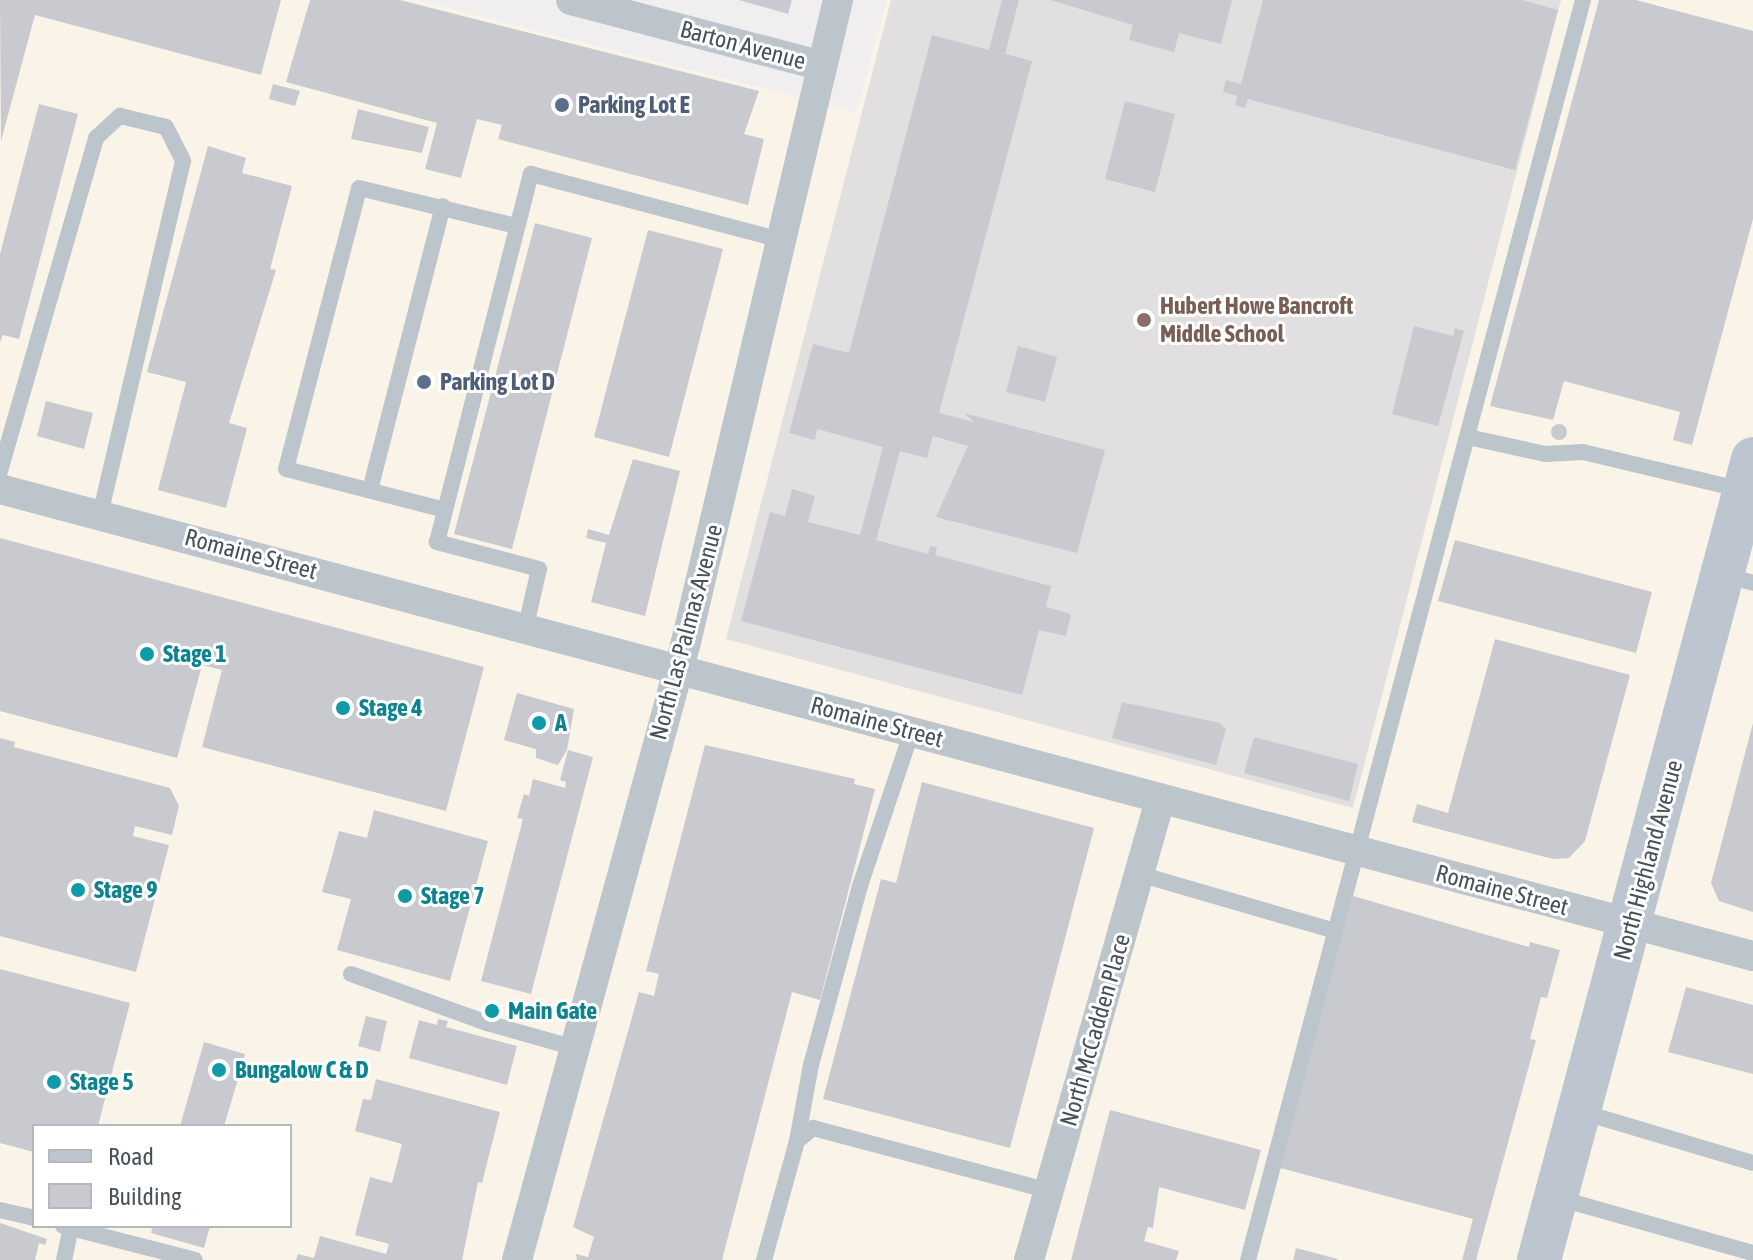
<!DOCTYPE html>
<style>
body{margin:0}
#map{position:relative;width:1753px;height:1260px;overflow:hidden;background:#f0eeee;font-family:"Asap Condensed",sans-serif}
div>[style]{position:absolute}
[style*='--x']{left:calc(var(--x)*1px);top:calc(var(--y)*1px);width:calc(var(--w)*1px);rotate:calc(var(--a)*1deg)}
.commercial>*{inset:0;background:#faf4e8}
.education>*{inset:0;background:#e1dfdf}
.building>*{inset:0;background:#c8cad0}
.round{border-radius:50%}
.service>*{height:16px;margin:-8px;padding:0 8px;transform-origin:8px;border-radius:8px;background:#bdc5cc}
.minor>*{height:30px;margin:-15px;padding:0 15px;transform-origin:15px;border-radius:15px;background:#bdc5cc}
.secondary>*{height:44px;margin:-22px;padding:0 22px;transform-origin:22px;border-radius:22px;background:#bdc6d0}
.dots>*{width:22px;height:22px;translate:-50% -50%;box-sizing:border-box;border:4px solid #fff;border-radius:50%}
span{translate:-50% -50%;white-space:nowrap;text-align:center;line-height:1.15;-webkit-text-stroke:6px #fff;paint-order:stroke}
.street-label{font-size:24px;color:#47515a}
.service-label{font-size:24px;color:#4e5e75;font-weight:700}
.left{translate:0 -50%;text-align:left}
.education-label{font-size:24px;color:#785e54;font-weight:700}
.culture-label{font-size:24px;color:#0d838f;font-weight:700}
.legend{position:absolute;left:32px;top:1124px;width:260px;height:104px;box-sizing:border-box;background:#fff;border:2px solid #b5b9bd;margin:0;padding:10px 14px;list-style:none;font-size:24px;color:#47515a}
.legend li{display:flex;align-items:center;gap:16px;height:40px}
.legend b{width:40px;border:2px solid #b5b9bd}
</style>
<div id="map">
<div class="commercial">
<div style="clip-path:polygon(evenodd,0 0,417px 0,856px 112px,887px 0,1753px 0,1753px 1260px,0 1260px,0 0,34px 1126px,290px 1126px,290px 1226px,34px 1226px,34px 1126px)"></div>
</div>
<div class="education">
<div style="clip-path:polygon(891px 0,1561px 0,1353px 808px,726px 639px)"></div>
</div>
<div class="building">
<div style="clip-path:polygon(0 0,281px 0,261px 75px,35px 15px,1px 141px)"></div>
<div style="clip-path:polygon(310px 0,400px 0,759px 91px,744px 134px,764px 139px,748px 205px,498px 139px,502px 125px,477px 119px,461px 178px,425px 169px,437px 123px,286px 82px)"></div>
<div style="clip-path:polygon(739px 0,792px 0,788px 14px)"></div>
<div style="clip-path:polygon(1002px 0,1019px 0,1005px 54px,1032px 61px,939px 413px,974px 422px,964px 413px,1105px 450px,1077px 553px,936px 517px,968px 446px,933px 436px,927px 458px,900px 451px,876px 540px,928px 554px,930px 546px,937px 547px,935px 555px,1051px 586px,1046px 607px,1071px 614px,1066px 636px,1039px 630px,1022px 695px,741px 621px,770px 512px,785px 516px,792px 489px,815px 496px,808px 522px,860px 535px,883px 447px,817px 429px,815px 440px,789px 433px,813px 344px,849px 353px,932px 35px,989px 50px)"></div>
<div style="clip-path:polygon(1050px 0,1232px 0,1221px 44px,1179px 33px,1174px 52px,1129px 40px,1133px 25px)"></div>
<div style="clip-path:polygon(1263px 0,1522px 0,1558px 10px,1515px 170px,1248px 99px,1245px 108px,1235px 105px,1237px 96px,1223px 92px,1226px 80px,1241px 84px)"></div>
<div style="clip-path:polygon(1599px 0,1636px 0,1753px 31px,1753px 219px,1692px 445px,1673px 440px,1680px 412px,1564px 381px,1553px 420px,1490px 406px)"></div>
<div style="clip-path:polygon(273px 84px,300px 91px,295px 106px,269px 99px)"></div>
<div style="clip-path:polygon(1125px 101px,1175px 114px,1155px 192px,1105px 179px)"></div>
<div style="clip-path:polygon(39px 104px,78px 114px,19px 339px,3px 335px,0 342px,0 254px)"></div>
<div style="clip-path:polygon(358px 109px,429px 127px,422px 153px,351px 139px)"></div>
<div style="clip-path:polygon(208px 146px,246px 158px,242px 173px,292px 186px,270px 269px,276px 270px,229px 423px,247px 428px,226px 508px,158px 490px,186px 382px,147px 372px)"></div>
<div style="clip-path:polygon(535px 223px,592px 238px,512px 549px,454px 534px)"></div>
<div style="clip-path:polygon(648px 230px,723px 249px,669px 457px,594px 437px)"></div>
<div style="clip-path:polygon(1414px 326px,1453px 336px,1455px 328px,1464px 331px,1438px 426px,1392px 414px)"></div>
<div style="clip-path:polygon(1018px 346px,1057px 357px,1045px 402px,1006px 392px)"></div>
<div style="clip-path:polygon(46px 401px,93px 413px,84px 449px,37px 436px)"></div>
<div class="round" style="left:1551px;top:424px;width:16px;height:16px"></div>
<div style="clip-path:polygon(633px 459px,680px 471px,645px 616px,591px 602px,606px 543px,586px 538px,588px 529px,609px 535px)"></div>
<div style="clip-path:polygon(0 538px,484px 667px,446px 811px,202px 747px,222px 670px,202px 665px,177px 758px,0 711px)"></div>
<div style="clip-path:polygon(1455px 540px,1652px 592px,1636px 653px,1438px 601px)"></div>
<div style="clip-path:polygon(1495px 639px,1630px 675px,1585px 841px,1569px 858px,1553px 859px,1412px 822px,1417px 804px,1448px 813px)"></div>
<div style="clip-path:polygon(517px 693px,574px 709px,567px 750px,558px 765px,536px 758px,536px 749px,504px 740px)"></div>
<div style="clip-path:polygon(1122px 702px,1220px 723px,1226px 729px,1216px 765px,1112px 738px)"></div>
<div style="clip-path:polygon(1753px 723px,1753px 912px,1719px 901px,1711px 883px)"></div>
<div style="clip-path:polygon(1254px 737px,1358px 764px,1349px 801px,1244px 773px)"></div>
<div style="clip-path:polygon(0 738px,15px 742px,14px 747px,170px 788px,179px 806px,172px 835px,135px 826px,133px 836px,169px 845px,136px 972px,0 936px)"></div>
<div style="clip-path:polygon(705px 745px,855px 779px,854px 784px,875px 789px,820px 1000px,792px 992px,722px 1260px,577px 1260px,576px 1254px,588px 1257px,594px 1237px,573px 1227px,639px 992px,654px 996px,659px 974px,646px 971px)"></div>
<div style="clip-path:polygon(568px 750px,593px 757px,531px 994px,481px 981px,523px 819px,517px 818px,524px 794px,529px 796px,533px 779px,565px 788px,566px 782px,560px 780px)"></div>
<div style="clip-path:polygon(922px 782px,1094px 828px,1010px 1148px,823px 1099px,881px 879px,896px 883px)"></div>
<div style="clip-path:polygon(374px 810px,488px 841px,450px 981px,337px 950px,351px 899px,322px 892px,339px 831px,367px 838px)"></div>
<div style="clip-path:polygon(1353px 896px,1529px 947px,1530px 942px,1560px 950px,1547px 998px,1541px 997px,1530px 1039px,1536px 1040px,1476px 1260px,1462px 1260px,1473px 1219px,1280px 1168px)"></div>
<div style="clip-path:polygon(0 969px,130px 1003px,98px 1126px,34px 1126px,34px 1152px,0 1143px)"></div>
<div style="clip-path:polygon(1686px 987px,1753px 1005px,1753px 1074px,1668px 1052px)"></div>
<div style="clip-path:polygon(366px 1016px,387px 1021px,380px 1052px,358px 1046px)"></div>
<div style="clip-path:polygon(438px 1019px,448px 1021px,446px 1027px,517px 1046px,507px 1085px,409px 1058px,419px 1020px,437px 1025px)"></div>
<div style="clip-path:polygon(204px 1042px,245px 1054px,233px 1096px,224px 1126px,180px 1126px)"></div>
<div style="clip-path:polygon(376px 1079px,500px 1112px,482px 1183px,478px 1182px,462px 1260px,296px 1260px,298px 1254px,314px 1258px,320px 1236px,386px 1254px,389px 1244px,355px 1235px,370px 1177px,392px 1183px,402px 1144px,355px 1131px,363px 1099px,371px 1100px)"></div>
<div style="clip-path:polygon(1110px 1110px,1261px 1150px,1245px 1210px,1159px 1187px,1153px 1228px,1148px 1227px,1144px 1241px,1179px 1251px,1176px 1260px,1071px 1260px)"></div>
<div style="clip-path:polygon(0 1223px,47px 1239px,45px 1245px,39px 1243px,35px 1260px,0 1260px)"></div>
<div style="clip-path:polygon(153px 1226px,210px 1226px,204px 1248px,151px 1233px)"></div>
<div style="clip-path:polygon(1296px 1248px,1338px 1259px,1338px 1260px,1293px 1260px)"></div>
</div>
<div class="service">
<div style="--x:1468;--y:437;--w:79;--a:12.4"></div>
<div style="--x:1545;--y:454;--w:38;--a:-3"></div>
<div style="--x:1583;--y:452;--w:164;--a:13.4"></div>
<div style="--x:0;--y:471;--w:347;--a:-73.9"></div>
<div style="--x:96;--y:138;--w:33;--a:-43"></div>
<div style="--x:120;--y:116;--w:47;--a:13.4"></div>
<div style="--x:166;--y:127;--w:38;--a:63"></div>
<div style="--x:183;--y:161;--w:364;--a:103.2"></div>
<div style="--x:370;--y:490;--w:293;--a:-75.6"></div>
<div style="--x:445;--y:510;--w:164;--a:-165.5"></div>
<div style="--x:286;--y:469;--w:290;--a:-75.4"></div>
<div style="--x:359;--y:188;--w:162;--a:13.6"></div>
<div style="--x:1724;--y:575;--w:30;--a:15"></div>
<div style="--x:526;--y:626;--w:58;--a:-77.2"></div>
<div style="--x:539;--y:569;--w:106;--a:-165.2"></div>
<div style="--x:437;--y:542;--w:380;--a:-75.7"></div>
<div style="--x:531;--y:174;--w:262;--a:14.8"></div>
<div style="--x:1139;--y:874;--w:204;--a:16.2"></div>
<div style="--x:351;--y:974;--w:145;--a:19.8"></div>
<div style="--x:487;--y:1023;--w:88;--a:15.8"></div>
<div style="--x:1582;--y:1112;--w:178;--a:16.6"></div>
<div style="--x:797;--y:1141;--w:77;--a:-79.6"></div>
<div style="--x:811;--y:1065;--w:186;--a:-74.7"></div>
<div style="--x:860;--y:886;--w:163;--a:-71.5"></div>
<div style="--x:1558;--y:1198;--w:203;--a:15.8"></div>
<div style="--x:0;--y:1210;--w:35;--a:13"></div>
<div style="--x:63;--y:1226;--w:136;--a:14.4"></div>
<div style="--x:64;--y:1260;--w:33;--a:-78"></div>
<div style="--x:764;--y:1260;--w:123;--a:-74.5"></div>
<div style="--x:797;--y:1141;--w:21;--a:-39"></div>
<div style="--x:813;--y:1128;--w:244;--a:14.9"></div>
<div style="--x:1248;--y:1260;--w:1304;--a:-75.11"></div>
</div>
<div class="minor">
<div style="--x:571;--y:0;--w:260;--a:14.7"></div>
<div style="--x:0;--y:489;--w:1814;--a:14.92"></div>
<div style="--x:517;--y:1260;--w:641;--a:-74.71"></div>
<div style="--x:686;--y:642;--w:660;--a:-76.68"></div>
<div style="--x:1029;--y:1260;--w:478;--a:-74.1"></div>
</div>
<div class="secondary">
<div style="--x:1539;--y:1260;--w:829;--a:-75.04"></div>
</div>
<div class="dots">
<div style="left:562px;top:105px;background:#5c6f8a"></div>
<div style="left:1144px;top:320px;background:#8d6e63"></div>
<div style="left:424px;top:382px;background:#5c6f8a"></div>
<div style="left:147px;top:654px;background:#0f9aa8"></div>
<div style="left:343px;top:708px;background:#0f9aa8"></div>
<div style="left:539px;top:723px;background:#0f9aa8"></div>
<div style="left:78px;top:890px;background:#0f9aa8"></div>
<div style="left:405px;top:896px;background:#0f9aa8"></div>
<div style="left:492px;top:1011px;background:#0f9aa8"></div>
<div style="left:219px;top:1070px;background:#0f9aa8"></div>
<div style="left:54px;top:1082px;background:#0f9aa8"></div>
</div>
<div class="street-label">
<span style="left:743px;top:45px;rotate:15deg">Barton Avenue</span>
<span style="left:251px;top:554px;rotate:15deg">Romaine Street</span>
<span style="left:686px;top:632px;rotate:-75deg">North Las Palmas Avenue</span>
<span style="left:877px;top:722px;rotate:15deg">Romaine Street</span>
<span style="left:1648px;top:860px;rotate:-75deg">North Highland Avenue</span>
<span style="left:1502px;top:890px;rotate:15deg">Romaine Street</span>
<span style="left:1095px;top:1030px;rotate:-74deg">North McCadden Place</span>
</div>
<div class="service-label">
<span class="left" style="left:578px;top:105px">Parking Lot E</span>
<span class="left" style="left:440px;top:382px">Parking Lot D</span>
</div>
<div class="education-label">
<span class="left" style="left:1160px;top:320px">Hubert Howe Bancroft<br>Middle School</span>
</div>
<div class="culture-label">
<span class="left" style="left:163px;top:654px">Stage 1</span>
<span class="left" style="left:359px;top:708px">Stage 4</span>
<span class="left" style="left:555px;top:723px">A</span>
<span class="left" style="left:94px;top:890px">Stage 9</span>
<span class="left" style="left:421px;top:896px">Stage 7</span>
<span class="left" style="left:508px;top:1011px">Main Gate</span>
<span class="left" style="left:235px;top:1070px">Bungalow C &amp; D</span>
<span class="left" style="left:70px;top:1082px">Stage 5</span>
</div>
<ul class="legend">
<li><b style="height:10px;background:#bdc6d0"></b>Road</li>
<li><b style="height:22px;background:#c8cad0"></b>Building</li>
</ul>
</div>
